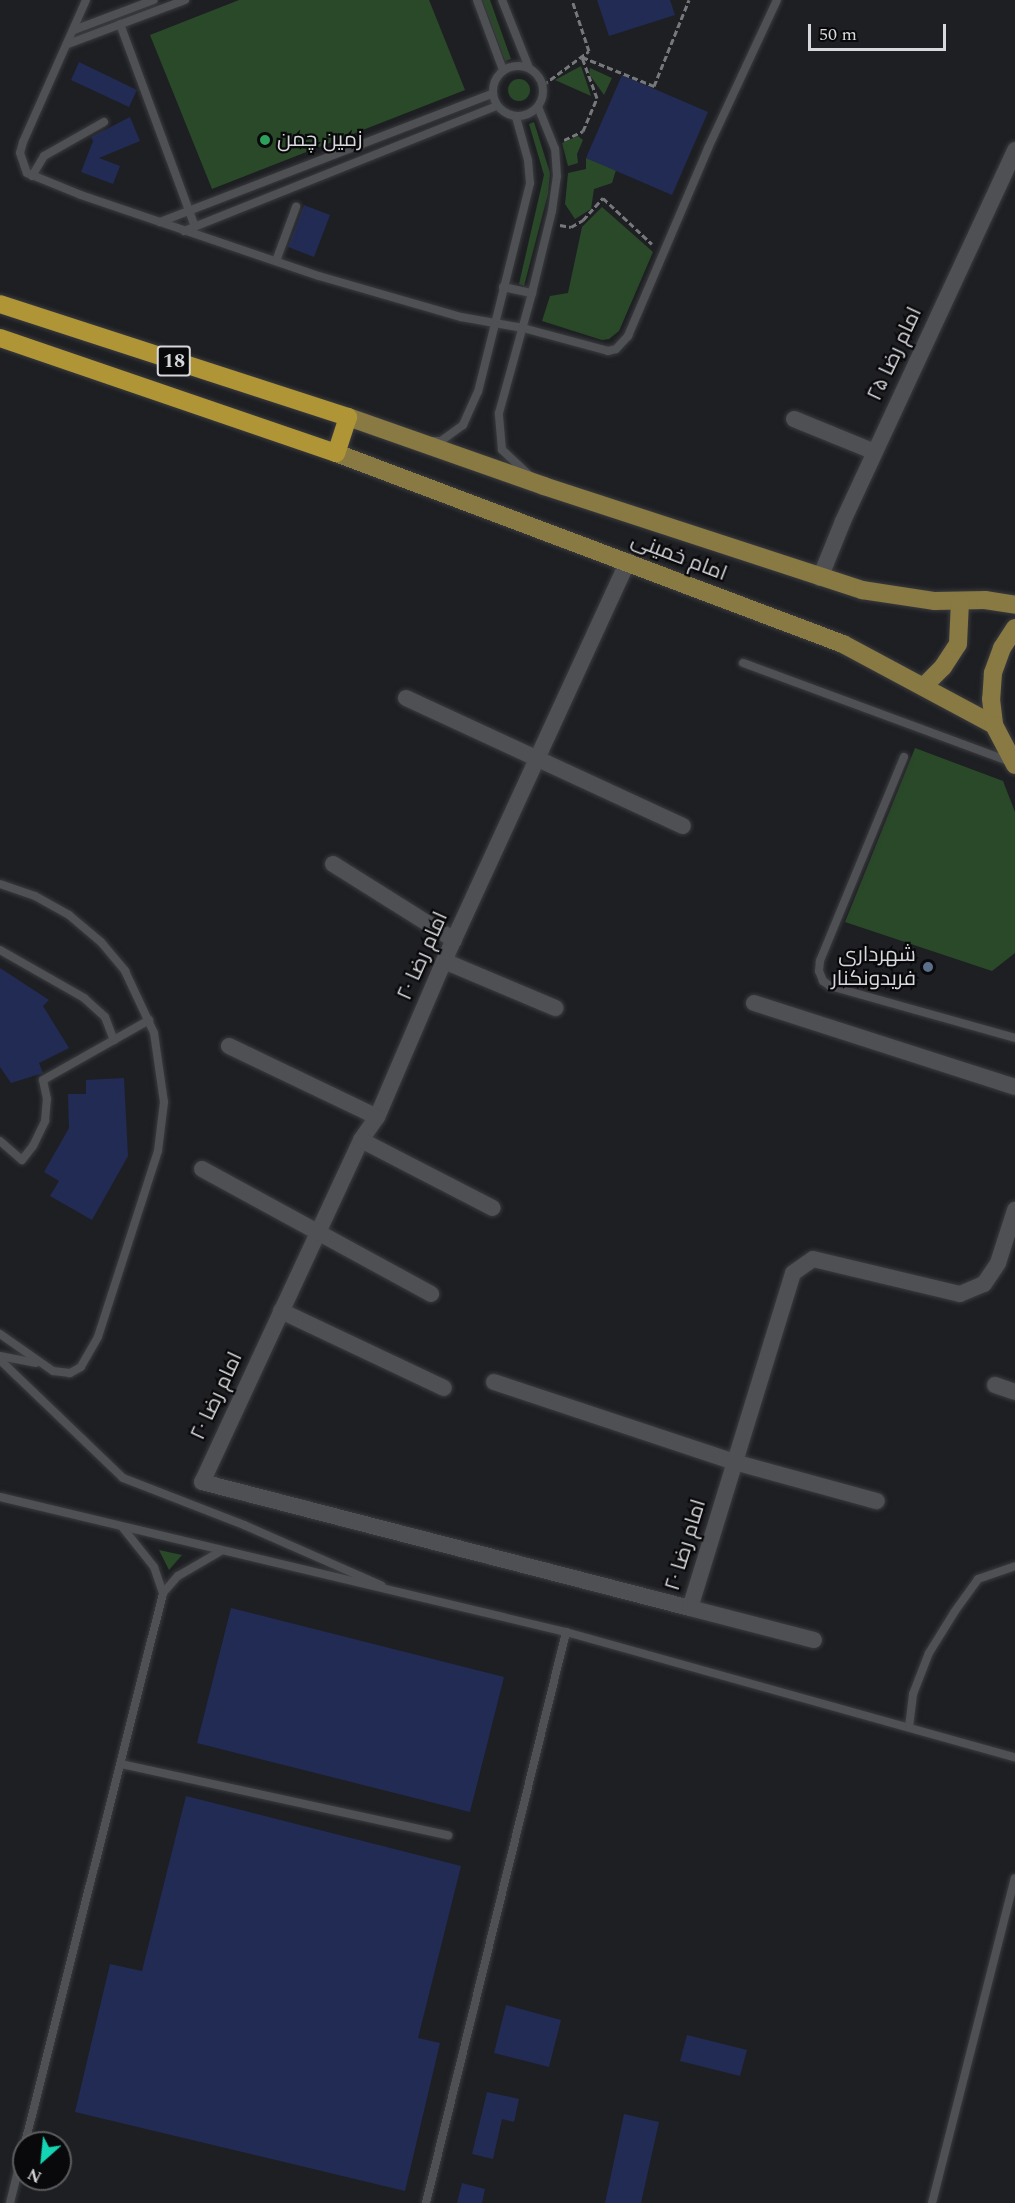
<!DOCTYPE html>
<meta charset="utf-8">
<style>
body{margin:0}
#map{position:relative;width:1015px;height:2203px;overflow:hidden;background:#1e1f23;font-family:Spectral,Cairo,serif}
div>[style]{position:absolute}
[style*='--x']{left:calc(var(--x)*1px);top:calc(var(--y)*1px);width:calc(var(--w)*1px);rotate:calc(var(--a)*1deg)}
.green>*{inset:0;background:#2a4929}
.round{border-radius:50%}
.building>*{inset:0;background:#222b54}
.path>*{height:3px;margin-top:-1.5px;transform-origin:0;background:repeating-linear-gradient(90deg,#77787b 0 6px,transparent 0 9px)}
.roads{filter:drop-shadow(0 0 2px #3a3b3e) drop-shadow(0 0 2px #3a3b3e)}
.lane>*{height:8px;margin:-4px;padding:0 4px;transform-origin:4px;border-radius:4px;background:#4e5054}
.lane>.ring{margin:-4px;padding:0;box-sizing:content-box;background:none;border:8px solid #4e5054;border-radius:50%}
.street>*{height:16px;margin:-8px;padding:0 8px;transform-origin:8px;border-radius:8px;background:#4e5054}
.primary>*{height:18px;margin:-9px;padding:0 9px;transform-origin:9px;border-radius:9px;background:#897942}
.highway>*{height:18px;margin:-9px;padding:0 9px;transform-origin:9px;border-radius:9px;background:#b09536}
.dots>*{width:16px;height:16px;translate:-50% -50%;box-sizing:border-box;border:3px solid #09090b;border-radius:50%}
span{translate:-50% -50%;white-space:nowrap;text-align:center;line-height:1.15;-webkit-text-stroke:4.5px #09090b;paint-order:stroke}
.shield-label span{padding:2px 4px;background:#09090b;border:2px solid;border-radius:4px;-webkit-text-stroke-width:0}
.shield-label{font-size:20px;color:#d7d8db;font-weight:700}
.poi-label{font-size:21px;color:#d7d8db}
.left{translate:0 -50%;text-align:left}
.right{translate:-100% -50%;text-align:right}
.street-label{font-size:21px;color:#d7d8db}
.north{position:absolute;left:12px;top:2131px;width:60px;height:60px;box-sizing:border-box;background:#09090b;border:2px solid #5b5c5e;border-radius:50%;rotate:207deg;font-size:16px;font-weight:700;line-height:24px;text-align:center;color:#d7d8db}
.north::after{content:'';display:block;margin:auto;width:21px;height:27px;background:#14d5b3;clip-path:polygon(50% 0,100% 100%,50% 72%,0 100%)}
.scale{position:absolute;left:808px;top:24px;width:138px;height:27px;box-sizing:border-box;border:3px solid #d7d8db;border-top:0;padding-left:8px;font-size:18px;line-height:21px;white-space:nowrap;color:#d7d8db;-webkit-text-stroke:4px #09090b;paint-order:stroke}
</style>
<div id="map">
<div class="green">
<div style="clip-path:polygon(239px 0,429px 0,465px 90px,212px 189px,150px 35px)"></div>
<div style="clip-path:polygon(482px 0,490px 0,511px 59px,505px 61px)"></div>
<div style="clip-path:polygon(581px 66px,591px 96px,555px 80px)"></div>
<div style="clip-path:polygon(590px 68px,612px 78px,604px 95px,589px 74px)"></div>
<div class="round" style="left:508px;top:79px;width:22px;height:22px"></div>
<div style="clip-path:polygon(534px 122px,550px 173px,548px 194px,524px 286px,519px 284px,544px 175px,529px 124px)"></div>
<div style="clip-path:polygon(578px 136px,583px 140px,577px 154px,578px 163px,568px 166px,562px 143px)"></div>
<div style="clip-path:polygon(586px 158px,616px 170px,612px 183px,594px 189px,591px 209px,575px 219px,565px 204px,568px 173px,586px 169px)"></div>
<div style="clip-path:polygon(602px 207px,653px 252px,619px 331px,609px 339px,602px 340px,542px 321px,550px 296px,568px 293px,582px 227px)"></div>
<div style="clip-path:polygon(915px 748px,1003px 781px,1015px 812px,1015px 953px,992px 971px,845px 922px)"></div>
<div style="clip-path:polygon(159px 1550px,182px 1555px,169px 1570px)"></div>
</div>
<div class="building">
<div style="clip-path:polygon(597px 0,670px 0,675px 15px,609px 36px)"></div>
<div style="clip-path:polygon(79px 62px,137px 90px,129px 107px,71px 80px)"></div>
<div style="clip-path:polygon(622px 75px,708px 112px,672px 195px,586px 158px)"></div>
<div style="clip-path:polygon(130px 117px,140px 141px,99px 158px,120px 166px,113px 184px,81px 172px,93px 141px,91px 137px)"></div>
<div style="clip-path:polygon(304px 205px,330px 215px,314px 257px,288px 247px)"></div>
<div style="clip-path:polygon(0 968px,49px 1000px,43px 1006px,69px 1048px,39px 1063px,43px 1073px,11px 1083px,0 1067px)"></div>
<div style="clip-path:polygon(124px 1078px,128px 1156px,92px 1220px,50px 1196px,59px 1181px,44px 1172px,69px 1128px,68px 1094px,86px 1094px,86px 1080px)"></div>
<div style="clip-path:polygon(231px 1608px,504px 1677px,470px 1812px,197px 1743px)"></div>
<div style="clip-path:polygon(186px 1796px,461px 1866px,418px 2038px,440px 2043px,405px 2191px,75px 2112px,110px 1964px,142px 1971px)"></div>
<div style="clip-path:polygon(506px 2005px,561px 2020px,549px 2067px,494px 2053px)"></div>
<div style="clip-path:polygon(687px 2035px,747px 2050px,740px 2076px,680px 2061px)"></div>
<div style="clip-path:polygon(487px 2092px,519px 2099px,514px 2122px,502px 2119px,493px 2159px,472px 2154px)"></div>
<div style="clip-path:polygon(624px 2114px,659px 2122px,641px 2203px,605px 2203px)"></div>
<div style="clip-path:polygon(462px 2183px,485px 2189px,482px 2203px,457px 2203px)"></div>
</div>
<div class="path">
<div style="--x:582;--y:57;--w:78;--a:21.9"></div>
<div style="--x:654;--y:86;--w:93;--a:-67.9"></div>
<div style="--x:543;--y:85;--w:57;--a:-36.5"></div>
<div style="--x:589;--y:51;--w:54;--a:-108.4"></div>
<div style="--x:564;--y:140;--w:21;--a:-25"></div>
<div style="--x:583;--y:131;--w:36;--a:-67"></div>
<div style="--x:597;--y:98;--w:44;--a:-110.1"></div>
<div style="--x:560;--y:225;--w:11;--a:10"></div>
<div style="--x:571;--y:227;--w:14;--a:-30"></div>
<div style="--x:583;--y:220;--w:30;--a:-48"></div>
<div style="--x:603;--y:198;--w:67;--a:43.2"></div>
</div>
<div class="roads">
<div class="lane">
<div style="--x:86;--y:0;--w:155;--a:113.9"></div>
<div style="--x:23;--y:142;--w:11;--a:105"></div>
<div style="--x:20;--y:153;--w:21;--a:71"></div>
<div style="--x:27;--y:173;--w:58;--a:22.2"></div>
<div style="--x:81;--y:195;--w:251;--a:18.8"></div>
<div style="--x:319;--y:276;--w:148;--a:16.1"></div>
<div style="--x:461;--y:317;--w:63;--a:10.1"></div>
<div style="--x:523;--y:328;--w:88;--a:15.1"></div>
<div style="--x:608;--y:351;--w:8;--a:-14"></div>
<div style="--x:616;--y:349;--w:18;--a:-47"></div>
<div style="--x:628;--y:336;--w:204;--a:-66.9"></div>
<div style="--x:708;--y:148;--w:163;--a:-65"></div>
<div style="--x:477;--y:0;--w:75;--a:69.6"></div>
<div style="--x:502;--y:0;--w:73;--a:68.3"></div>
<div style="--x:120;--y:24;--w:216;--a:69.7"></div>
<div style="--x:74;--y:30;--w:85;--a:-20.6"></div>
<div style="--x:68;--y:44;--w:125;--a:-20.6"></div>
<div class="ring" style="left:493px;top:66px;width:42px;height:42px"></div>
<div style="--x:32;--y:176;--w:23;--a:-59"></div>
<div style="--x:44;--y:156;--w:69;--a:-29.5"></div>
<div style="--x:160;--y:222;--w:356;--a:-21.1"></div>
<div style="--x:184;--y:231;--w:337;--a:-21.8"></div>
<div style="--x:276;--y:261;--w:58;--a:-69.7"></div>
<div style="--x:503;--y:287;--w:30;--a:12"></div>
<div style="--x:431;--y:441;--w:10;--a:0"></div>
<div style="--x:441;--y:441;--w:27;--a:-36"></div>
<div style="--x:463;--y:425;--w:36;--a:-66"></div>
<div style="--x:478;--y:392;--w:215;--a:-76"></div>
<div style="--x:530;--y:183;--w:23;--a:-95"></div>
<div style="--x:528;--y:160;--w:45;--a:-105.6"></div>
<div style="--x:529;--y:475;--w:37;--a:-137"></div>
<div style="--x:502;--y:450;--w:37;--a:-95"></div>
<div style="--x:499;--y:413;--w:124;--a:-74.6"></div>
<div style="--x:532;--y:293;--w:84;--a:-76.3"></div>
<div style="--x:552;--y:211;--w:35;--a:-82"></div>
<div style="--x:557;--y:176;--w:27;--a:-94"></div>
<div style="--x:555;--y:149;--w:45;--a:-112"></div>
<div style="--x:743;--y:663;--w:286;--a:20.3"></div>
<div style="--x:904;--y:757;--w:221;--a:112.4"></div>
<div style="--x:820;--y:961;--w:10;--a:96"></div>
<div style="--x:819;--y:971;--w:11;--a:68"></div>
<div style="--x:823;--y:981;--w:9;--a:36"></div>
<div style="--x:830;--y:986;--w:192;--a:15.7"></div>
<div style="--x:0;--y:884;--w:37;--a:19"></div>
<div style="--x:35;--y:896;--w:39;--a:29"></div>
<div style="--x:69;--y:915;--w:42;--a:40.2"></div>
<div style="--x:101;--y:942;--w:38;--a:50"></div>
<div style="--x:125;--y:971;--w:68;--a:64.9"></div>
<div style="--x:154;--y:1033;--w:70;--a:81.8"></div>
<div style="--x:164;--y:1102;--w:49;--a:97"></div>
<div style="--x:158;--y:1151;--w:195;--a:107.9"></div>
<div style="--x:98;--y:1337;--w:34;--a:120"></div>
<div style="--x:81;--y:1367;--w:13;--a:151"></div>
<div style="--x:70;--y:1373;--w:17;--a:-173"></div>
<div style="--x:53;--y:1371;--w:65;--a:-145.1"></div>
<div style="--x:0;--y:950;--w:97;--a:29.7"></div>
<div style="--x:84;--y:998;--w:28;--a:42"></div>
<div style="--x:105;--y:1017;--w:25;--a:69"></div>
<div style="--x:0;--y:1141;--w:29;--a:41"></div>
<div style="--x:22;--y:1160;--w:18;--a:-52"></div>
<div style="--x:33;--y:1146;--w:28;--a:-64"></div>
<div style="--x:45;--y:1121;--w:22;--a:-85"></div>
<div style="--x:47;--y:1099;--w:19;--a:-102"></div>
<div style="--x:43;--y:1080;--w:122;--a:-29.5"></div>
<div style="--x:0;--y:1356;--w:36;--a:11"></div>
<div style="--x:0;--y:1360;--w:170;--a:43.8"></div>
<div style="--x:123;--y:1478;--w:130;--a:21.2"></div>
<div style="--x:244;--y:1525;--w:150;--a:23.7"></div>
<div style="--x:0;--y:1497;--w:582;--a:13.42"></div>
<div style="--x:566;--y:1632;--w:466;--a:15.6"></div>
<div style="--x:123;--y:1528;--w:50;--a:51.5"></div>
<div style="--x:154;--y:1567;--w:28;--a:71"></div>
<div style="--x:909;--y:1727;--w:33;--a:-83"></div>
<div style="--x:913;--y:1694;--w:44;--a:-68.7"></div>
<div style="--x:929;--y:1653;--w:49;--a:-58.2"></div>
<div style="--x:955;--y:1611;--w:39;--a:-54"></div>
<div style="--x:978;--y:1579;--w:39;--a:-19"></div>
<div style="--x:121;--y:1764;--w:335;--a:12.3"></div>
<div style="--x:25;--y:2143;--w:567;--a:-75.91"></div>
<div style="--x:163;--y:1593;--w:23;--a:-49"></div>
<div style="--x:178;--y:1576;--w:50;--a:-30.2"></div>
<div style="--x:10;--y:2203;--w:58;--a:-76"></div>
<div style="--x:426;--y:2203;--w:588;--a:-76.22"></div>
<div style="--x:932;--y:2203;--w:335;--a:-75.7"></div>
</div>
<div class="street">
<div style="--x:794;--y:419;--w:87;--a:22.2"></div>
<div style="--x:628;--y:561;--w:440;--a:114.7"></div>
<div style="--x:444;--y:961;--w:170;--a:113.2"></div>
<div style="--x:377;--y:1117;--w:28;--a:125"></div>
<div style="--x:361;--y:1140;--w:377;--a:114.9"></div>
<div style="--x:202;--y:1482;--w:504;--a:14.48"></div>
<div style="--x:690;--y:1608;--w:350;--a:-72.9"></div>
<div style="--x:793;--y:1273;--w:24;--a:-35"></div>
<div style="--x:813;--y:1259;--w:151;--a:13.4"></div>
<div style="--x:960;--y:1294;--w:26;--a:-23"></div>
<div style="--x:984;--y:1284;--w:25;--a:-56"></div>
<div style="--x:998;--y:1263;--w:56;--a:-72.2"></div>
<div style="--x:820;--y:578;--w:61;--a:-68"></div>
<div style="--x:843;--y:521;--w:409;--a:-65.1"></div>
<div style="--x:406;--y:698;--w:305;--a:24.8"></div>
<div style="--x:333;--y:864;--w:143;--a:32.1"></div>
<div style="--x:444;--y:961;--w:121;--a:22.9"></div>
<div style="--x:754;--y:1003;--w:274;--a:17.8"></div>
<div style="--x:229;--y:1046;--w:164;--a:25.6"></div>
<div style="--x:361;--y:1140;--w:148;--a:27.3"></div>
<div style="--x:202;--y:1169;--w:261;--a:28.6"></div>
<div style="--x:281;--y:1311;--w:180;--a:25.3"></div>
<div style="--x:494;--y:1382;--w:253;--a:18.4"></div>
<div style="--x:734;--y:1462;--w:148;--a:15.3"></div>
<div style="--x:995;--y:1385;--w:21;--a:19"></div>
<div style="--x:690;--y:1608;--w:128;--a:14.5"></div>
</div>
<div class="primary">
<div style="--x:348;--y:417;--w:208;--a:19.4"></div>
<div style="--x:544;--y:486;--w:335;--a:18.1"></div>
<div style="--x:862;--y:590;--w:74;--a:8.6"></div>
<div style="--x:935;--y:601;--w:50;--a:-1.1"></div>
<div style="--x:985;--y:600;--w:30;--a:9"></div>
<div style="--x:336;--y:453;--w:542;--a:20.64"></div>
<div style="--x:843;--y:644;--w:171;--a:28.2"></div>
<div style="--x:1015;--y:628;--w:24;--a:123"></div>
<div style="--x:1002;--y:648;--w:27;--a:110"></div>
<div style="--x:993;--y:673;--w:26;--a:94"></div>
<div style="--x:991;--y:699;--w:26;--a:83"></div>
<div style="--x:994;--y:725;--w:45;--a:62.3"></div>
<div style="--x:924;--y:686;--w:27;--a:-45"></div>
<div style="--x:943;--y:667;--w:27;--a:-57"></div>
<div style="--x:958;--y:644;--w:43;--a:-87.3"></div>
</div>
<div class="highway">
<div style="--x:0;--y:304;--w:366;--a:18"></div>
<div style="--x:348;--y:417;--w:38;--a:108"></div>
<div style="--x:336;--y:453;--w:355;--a:-161.1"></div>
</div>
</div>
<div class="dots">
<div style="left:265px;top:140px;background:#2e9e5b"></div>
<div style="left:928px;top:967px;background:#5c6f8a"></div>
</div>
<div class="shield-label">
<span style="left:174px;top:361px">18</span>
</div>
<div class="poi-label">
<span class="left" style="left:277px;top:140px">زمین چمن</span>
<span class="right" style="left:916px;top:967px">شهرداری<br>فریدونکنار</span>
</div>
<div class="street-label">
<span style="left:895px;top:354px;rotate:-65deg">امام رضا ۲۵</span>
<span style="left:679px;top:557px;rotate:21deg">امام خمینی</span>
<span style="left:423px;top:956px;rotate:-66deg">امام رضا ۲۰</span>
<span style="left:217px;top:1396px;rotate:-65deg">امام رضا ۲۰</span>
<span style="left:686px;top:1545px;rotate:-73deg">امام رضا ۲۰</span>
</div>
<div class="north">N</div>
<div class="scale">50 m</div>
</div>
